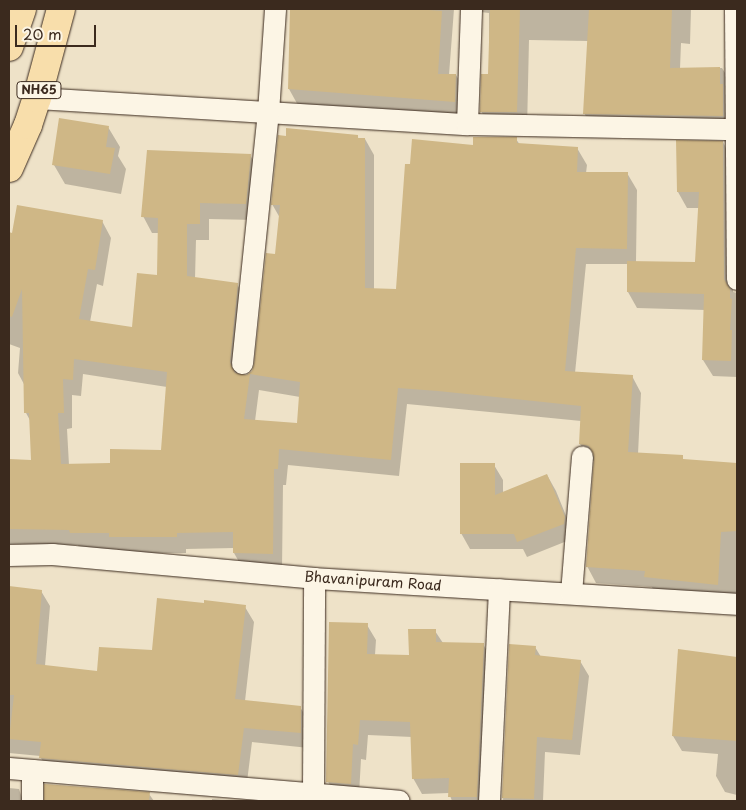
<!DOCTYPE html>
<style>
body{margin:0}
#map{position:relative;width:746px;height:810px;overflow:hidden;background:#eee2c8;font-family:"Playpen Sans",sans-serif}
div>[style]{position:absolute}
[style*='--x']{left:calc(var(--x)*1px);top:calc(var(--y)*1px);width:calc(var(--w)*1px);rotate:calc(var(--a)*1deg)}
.shadow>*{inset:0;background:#0003}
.building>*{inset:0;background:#cfb786}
.roads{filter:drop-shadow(0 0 1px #3b2a1e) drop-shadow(0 0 1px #3b2a1e)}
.minor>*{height:21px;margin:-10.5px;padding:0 10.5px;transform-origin:10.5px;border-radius:10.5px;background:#fcf5e5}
.trunk>*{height:28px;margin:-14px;padding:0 14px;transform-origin:14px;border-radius:14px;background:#f8deab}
span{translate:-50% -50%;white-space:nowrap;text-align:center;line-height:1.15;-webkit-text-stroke:4px #fcf5e5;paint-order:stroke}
.shield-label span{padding:1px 4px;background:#fcf5e5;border:1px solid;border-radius:4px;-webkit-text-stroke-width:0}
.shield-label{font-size:12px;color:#3b2a1e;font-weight:700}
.street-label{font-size:14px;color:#3b2a1e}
.frame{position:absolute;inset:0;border:10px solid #3b2a1e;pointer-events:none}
.scale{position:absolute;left:15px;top:25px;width:81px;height:22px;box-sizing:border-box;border:2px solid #3b2a1e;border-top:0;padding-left:6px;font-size:15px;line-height:18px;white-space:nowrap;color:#3b2a1e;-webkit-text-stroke:4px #fcf5e5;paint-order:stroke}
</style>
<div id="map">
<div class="shadow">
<div style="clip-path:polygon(291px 9px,454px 9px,449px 75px,456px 75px,466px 93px,465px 120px,299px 107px,289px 89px)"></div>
<div style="clip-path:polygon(454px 9px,691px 9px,690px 44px,681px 43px,680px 69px,722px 68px,733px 86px,733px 134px,595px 131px,584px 113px,588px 41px,529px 40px,527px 130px,492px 129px,481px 111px,489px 75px,489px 13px)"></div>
<div style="clip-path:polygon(108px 127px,120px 147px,118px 156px,126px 169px,121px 194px,65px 184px,54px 165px)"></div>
<div style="clip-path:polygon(evenodd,357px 136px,359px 139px,365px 139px,374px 155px,374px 289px,397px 290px,474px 146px,516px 139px,520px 145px,577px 148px,587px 165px,586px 173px,627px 173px,637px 190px,636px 262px,696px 263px,699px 208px,687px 208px,678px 192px,678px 142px,723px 142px,732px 159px,733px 292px,737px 293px,737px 377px,713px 376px,703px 360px,705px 310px,637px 308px,628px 292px,628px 264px,586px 264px,575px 373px,632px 376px,641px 393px,638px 454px,682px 457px,684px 461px,737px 465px,737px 603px,655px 593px,652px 587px,596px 583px,587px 566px,595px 461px,589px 460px,580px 444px,581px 421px,407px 404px,399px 476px,288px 465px,286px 485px,283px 485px,282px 570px,243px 569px,234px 553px,234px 548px,186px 549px,186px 553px,119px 553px,117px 549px,80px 549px,78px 545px,9px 544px,9px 461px,32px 461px,31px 422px,26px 413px,25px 386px,18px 373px,20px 348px,9px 344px,9px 234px,102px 221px,111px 238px,103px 286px,97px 284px,90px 322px,134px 328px,158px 277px,159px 233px,152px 233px,143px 216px,250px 155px,260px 172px,255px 220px,209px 219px,209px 240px,196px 240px,195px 279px,237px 284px,246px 300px,239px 376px,241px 377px,253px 372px,276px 255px,280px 218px,272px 204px,357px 136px,83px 374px,167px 387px,162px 451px,111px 464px,69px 465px,67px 429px,72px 428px,72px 395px,81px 396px,83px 374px,357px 136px,259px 390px,300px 397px,299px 424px,255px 421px,259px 390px)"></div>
<div style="clip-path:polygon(494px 465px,503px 480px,503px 493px,547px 475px,556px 491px,573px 533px,572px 539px,527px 557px,523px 549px,470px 549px,461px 533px)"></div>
<div style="clip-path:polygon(9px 588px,41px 591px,50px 606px,45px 666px,98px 672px,153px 651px,245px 607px,254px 622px,245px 701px,300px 707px,309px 722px,309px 748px,252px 742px,246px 790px,49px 773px,40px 756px,9px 753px)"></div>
<div style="clip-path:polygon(367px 625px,376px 640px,375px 655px,410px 656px,435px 631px,443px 643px,483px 644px,492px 660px,485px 801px,452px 801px,449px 793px,422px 794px,413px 778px,412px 737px,368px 735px,366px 760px,361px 759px,359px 795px,336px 795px,327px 780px)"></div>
<div style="clip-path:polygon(510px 646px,535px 647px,541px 657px,580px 661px,589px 676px,580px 755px,545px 752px,543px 801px,503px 801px)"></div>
<div style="clip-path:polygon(679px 651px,737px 658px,737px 795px,725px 792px,716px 776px,718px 754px,682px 751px,673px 736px)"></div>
<div style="clip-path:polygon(46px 785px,149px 794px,154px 801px,46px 801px)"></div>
<div style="clip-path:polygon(9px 788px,19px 789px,23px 801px,9px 801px)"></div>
<div style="clip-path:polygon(212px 799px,239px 801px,212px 801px)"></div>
</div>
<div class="building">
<div style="clip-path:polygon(290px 9px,415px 9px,442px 11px,438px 74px,456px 74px,455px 102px,288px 89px)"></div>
<div style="clip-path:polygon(490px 9px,520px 9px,517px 112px,480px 112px,481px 74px,488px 74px)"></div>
<div style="clip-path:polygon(589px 9px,672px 9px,670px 68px,720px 67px,720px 84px,723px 84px,723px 116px,583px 114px)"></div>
<div style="clip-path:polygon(59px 118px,109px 126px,106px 147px,115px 148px,110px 174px,52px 165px)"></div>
<div style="clip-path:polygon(evenodd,286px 128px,358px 135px,358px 138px,365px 138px,365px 288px,396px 289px,405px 164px,410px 164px,412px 139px,473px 145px,473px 137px,517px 137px,517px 143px,578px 147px,577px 172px,628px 172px,627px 249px,576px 248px,565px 371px,633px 375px,628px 452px,683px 455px,683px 459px,737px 463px,737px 531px,721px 532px,718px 585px,644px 577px,645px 571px,586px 567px,594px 457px,589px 446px,579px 444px,581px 406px,438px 391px,398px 388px,391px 460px,279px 449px,278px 469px,274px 469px,273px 554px,233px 553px,233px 532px,177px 533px,177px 537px,109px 537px,109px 533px,70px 533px,69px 530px,9px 529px,9px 459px,31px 460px,29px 413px,24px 413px,22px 289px,12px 317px,9px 316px,9px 232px,12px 233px,17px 205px,103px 220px,95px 270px,88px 269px,79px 319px,132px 327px,137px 273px,157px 275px,158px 218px,141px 217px,147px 150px,251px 154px,246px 204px,200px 203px,200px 224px,187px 224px,187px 276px,238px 283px,230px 362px,235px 373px,247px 375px,252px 371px,254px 364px,266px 253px,275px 254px,280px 205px,271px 205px,278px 135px,286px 136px,286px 128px,74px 359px,167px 372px,161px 450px,110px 449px,110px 463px,61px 464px,58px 413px,64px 413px,63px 379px,73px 380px,74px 359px,286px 128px,250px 374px,300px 382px,297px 423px,244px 419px,250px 374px)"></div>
<div style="clip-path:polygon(676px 140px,723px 141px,724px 279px,730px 289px,730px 298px,732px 299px,730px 330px,732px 330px,731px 361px,702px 360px,704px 294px,627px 292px,627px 261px,695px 262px,699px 192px,677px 192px)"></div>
<div style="clip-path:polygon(460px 463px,495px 463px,495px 495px,547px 474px,565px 517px,564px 524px,517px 542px,514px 534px,460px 534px)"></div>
<div style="clip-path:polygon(9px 586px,42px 590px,36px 664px,97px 671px,99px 647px,152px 650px,157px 598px,204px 603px,204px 600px,246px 605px,235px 699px,301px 706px,301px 733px,244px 728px,238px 775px,39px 758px,41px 742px,9px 739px,14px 695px,9px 695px)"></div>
<div style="clip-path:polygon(329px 622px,368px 623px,367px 654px,409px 655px,408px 629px,436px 629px,436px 642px,484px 643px,477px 797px,448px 797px,449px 778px,412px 779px,410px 722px,360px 720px,358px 745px,353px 744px,351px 784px,326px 782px)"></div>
<div style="clip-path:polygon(509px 644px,536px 646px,535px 655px,581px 660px,572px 740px,537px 737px,534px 799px,502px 798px)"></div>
<div style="clip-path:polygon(678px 649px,737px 657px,737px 741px,672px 736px)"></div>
<div style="clip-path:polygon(44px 784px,150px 792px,149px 801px,44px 801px)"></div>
</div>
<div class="roads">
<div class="minor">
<div style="--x:735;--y:9;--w:270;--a:89.6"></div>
<div style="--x:37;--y:98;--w:431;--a:3.5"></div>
<div style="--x:467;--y:124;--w:270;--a:1.1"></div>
<div style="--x:467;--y:124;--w:115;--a:-88"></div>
<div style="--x:242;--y:363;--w:252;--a:-84.1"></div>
<div style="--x:268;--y:112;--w:103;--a:-86.1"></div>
<div style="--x:9;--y:555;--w:43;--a:-1.3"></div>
<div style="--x:52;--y:554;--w:263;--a:5.2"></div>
<div style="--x:314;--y:578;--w:424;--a:3.5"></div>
<div style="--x:571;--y:593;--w:137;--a:-85.4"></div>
<div style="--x:9;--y:768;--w:391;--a:4.8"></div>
<div style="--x:32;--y:770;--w:31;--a:90"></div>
<div style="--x:313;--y:794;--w:216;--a:-89.7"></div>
<div style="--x:489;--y:801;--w:212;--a:-87.3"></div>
</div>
<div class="trunk">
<div style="--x:9;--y:47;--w:40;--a:-71.1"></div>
<div style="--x:9;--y:168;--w:47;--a:-66.2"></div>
<div style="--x:28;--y:125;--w:28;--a:-72"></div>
<div style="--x:37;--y:98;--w:92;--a:-74.9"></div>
</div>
</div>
<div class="shield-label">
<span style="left:39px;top:90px">NH65</span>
</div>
<div class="street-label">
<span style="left:373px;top:581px;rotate:4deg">Bhavanipuram Road</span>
</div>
<div class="frame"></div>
<div class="scale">20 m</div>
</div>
